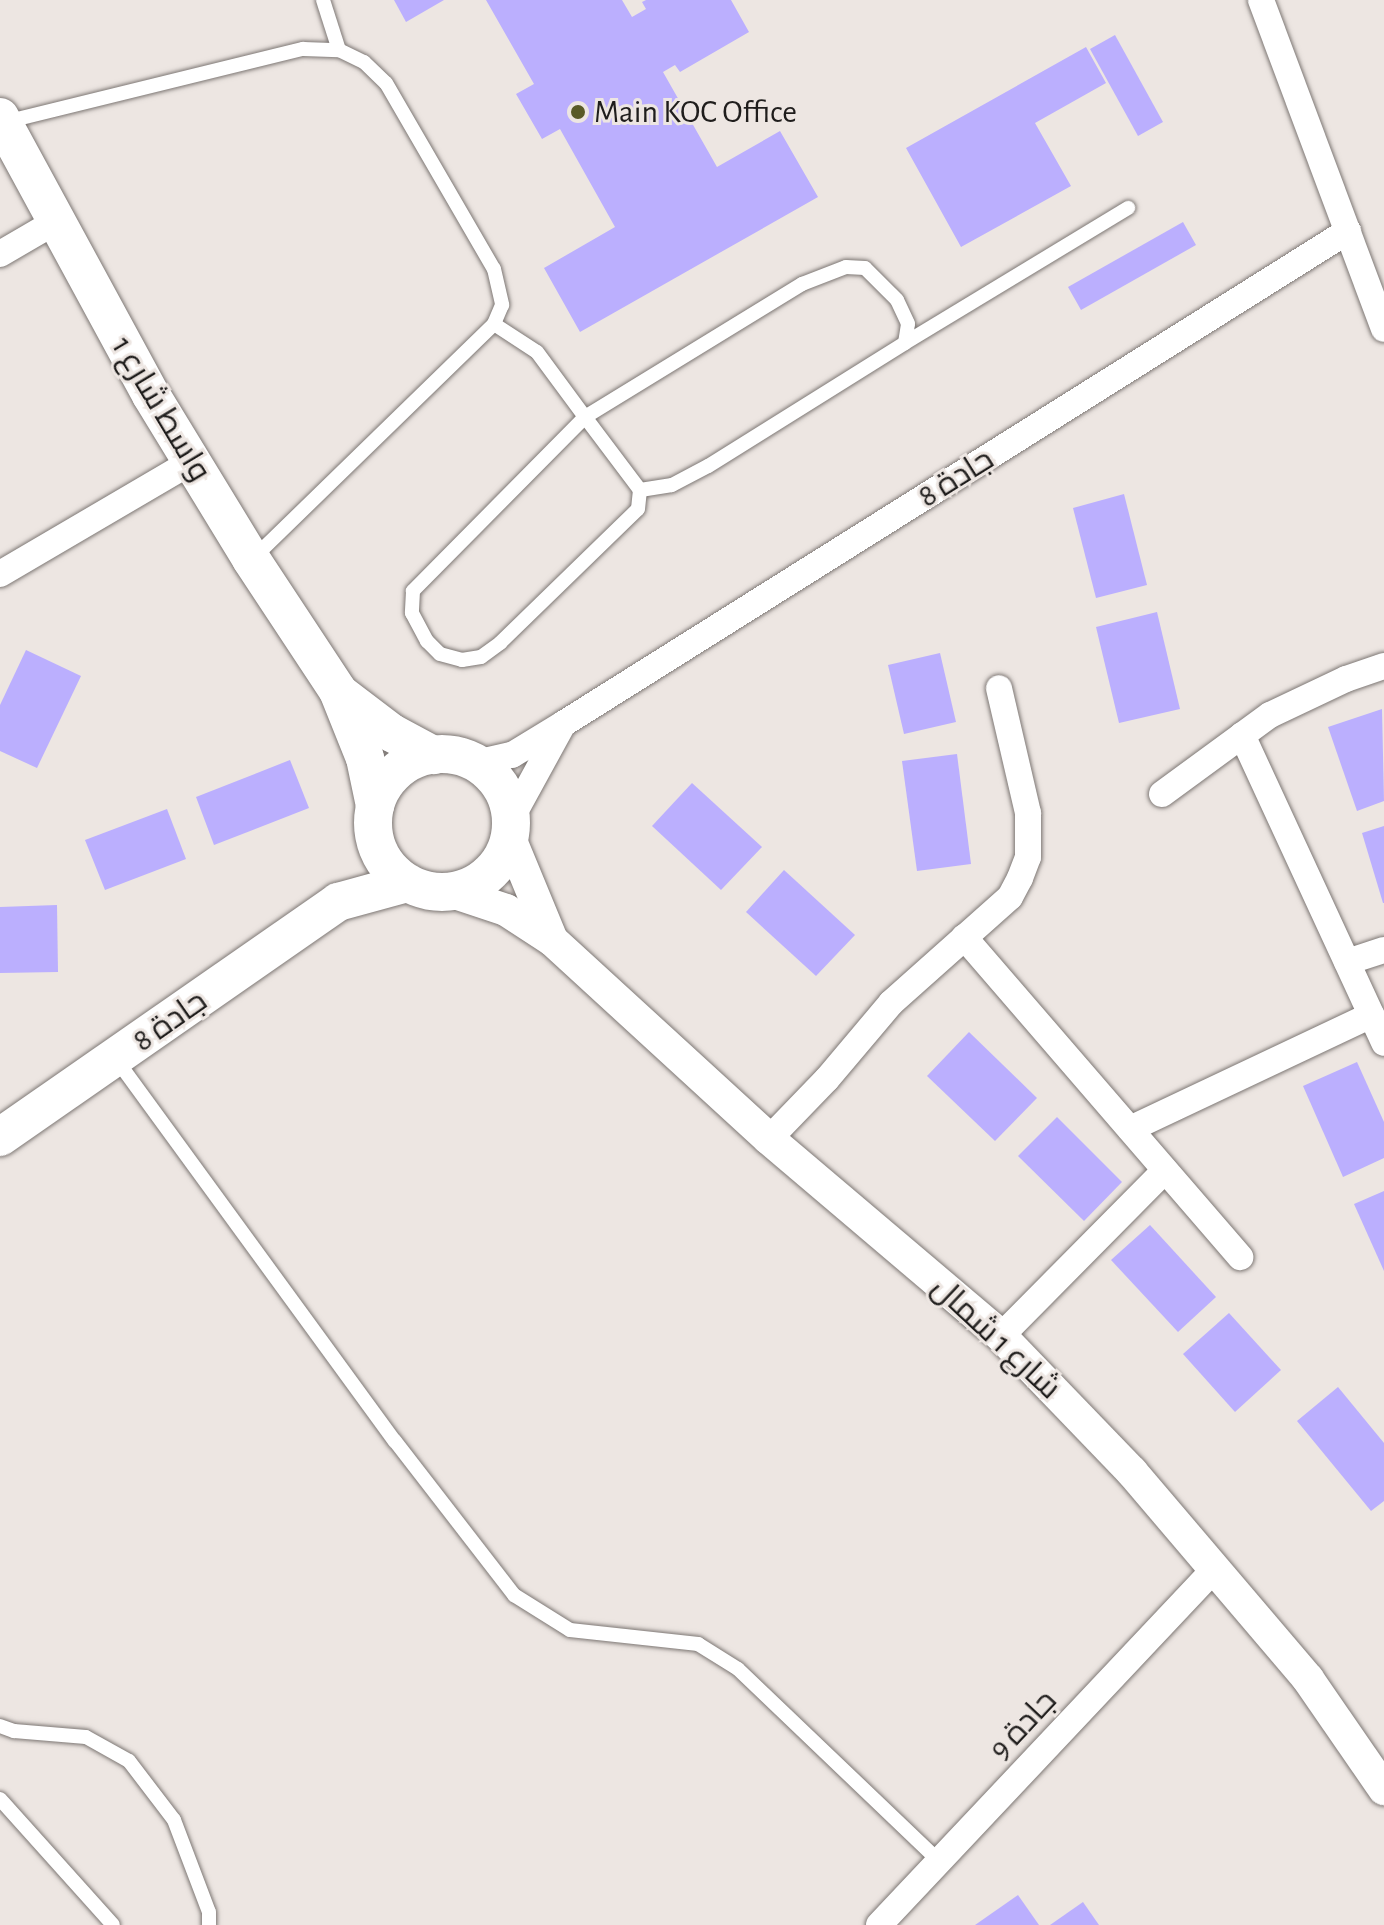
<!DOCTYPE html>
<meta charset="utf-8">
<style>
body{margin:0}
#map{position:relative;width:1384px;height:1925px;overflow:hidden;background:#ede6e2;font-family:"Alegreya Sans",Cairo,sans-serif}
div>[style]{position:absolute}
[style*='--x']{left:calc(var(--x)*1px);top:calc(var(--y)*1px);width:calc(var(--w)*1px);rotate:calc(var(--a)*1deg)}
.building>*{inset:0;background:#bbaffe}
.roads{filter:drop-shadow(0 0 2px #7d7774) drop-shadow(0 0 2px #7d7774)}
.service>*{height:14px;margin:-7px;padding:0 7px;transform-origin:7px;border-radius:7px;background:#fff}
.minor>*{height:26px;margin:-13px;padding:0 13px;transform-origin:13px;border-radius:13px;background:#fff}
.tertiary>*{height:32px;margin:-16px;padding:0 16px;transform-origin:16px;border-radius:16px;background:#fff}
.secondary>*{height:38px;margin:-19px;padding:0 19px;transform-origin:19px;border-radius:19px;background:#fff}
.secondary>.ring{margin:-19px;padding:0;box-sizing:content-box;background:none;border:38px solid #fff;border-radius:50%}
.dots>*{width:22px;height:22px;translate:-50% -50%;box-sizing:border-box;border:4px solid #ede6e2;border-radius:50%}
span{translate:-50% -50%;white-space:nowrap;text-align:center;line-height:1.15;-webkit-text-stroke:6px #ede6e2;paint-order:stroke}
.poi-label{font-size:32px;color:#1f1d1c}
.left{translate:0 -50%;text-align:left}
.street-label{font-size:32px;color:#1f1d1c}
</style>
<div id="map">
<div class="building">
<div style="clip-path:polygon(394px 0,444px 0,406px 22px)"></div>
<div style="clip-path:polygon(486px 0,622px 0,632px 17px,646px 9px,642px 2px,646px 0,731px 0,749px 32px,680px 72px,675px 65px,663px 72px,717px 167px,780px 131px,818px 197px,580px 332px,544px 268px,615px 227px,560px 129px,542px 139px,516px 94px,534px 84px)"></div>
<div style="clip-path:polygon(1115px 35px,1163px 122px,1138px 136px,1090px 49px)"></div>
<div style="clip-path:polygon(1086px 47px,1106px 83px,1035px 123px,1071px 186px,961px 247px,906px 148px)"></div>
<div style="clip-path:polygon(1183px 222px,1196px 245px,1081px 310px,1068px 287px)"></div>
<div style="clip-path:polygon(1124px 494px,1147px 585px,1096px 598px,1073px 508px)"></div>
<div style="clip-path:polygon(1157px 612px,1180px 709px,1119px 723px,1096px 627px)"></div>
<div style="clip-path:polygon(26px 650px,81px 676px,37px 768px,0 751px,0 705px)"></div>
<div style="clip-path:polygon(940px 653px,956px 722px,904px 734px,888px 665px)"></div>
<div style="clip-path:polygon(1382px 709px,1384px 801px,1357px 811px,1328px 727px)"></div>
<div style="clip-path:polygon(957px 754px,971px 864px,917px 871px,902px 761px)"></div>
<div style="clip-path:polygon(290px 760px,309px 808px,214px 845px,196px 797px)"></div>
<div style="clip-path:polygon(692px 783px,762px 847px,721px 890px,652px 826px)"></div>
<div style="clip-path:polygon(167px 809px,186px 859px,105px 890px,85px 840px)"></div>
<div style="clip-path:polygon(1384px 826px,1384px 903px,1383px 903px,1362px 833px)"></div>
<div style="clip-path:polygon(784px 870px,855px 935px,816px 976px,746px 912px)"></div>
<div style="clip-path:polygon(57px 905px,58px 972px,0 973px,0 907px)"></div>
<div style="clip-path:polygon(969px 1032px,1037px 1098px,995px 1141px,927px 1076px)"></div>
<div style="clip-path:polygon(1357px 1062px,1384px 1122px,1384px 1158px,1343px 1177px,1303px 1086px)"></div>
<div style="clip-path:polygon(1057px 1117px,1122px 1182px,1084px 1221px,1018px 1156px)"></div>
<div style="clip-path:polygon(1384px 1191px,1384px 1271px,1354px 1204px)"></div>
<div style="clip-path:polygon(1150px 1225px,1216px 1297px,1178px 1332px,1111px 1260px)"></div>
<div style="clip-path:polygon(1229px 1313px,1281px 1370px,1235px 1412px,1183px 1354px)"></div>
<div style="clip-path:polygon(1338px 1387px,1384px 1443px,1384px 1501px,1371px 1511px,1297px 1421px)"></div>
<div style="clip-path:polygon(1018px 1895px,1039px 1925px,975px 1925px)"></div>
<div style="clip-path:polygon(1083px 1902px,1099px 1925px,1050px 1925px)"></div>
</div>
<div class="roads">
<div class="service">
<div style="--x:323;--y:0;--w:52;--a:72.3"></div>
<div style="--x:5;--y:122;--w:307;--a:-13.8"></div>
<div style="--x:303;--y:49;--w:36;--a:2"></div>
<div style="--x:339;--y:50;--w:28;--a:26"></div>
<div style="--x:364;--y:62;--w:30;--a:44"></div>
<div style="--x:386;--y:83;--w:215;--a:59.9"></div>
<div style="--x:494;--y:269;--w:37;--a:77"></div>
<div style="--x:502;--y:305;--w:21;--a:113"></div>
<div style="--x:494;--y:324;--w:337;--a:135.8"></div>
<div style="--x:494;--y:324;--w:51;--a:33.1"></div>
<div style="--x:537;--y:352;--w:81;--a:53.6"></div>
<div style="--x:585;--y:417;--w:245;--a:134.7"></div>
<div style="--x:413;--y:591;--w:22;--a:93"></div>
<div style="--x:412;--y:613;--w:32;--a:62"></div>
<div style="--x:427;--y:641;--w:18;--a:45"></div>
<div style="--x:440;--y:654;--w:23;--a:15"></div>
<div style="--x:462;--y:660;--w:19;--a:-9"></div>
<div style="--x:481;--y:657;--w:24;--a:-36"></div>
<div style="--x:500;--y:643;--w:192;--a:-44.2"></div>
<div style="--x:638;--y:509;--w:19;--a:-84"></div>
<div style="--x:640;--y:490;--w:91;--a:-127"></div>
<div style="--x:585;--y:417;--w:255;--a:-31.5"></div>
<div style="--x:802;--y:284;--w:47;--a:-21.1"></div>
<div style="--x:846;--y:267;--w:19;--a:3"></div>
<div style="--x:865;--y:268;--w:45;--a:45"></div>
<div style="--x:897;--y:300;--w:26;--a:65"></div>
<div style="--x:908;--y:324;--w:19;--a:99"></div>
<div style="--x:905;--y:343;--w:232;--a:148"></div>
<div style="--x:708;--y:466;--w:41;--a:152.2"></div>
<div style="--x:672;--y:485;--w:32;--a:171"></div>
<div style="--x:905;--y:343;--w:261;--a:-31.2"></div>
<div style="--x:116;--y:1059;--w:473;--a:53.9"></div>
<div style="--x:395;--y:1441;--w:195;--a:52.3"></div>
<div style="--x:514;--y:1595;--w:66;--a:32"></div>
<div style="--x:570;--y:1630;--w:129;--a:6.2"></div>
<div style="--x:698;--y:1644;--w:47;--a:32"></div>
<div style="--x:738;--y:1669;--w:281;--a:43.7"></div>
<div style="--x:0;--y:1726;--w:15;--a:20"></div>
<div style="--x:14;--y:1731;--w:72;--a:4.8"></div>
<div style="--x:86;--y:1737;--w:49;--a:29.2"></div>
<div style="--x:129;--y:1761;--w:74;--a:52.7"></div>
<div style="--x:174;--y:1820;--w:98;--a:69.2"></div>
<div style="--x:209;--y:1912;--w:13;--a:90"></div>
<div style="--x:0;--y:1799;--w:169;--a:48.1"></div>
</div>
<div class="minor">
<div style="--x:1261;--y:0;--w:351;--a:69.5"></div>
<div style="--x:0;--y:254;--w:64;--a:-30.2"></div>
<div style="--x:0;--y:574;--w:221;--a:-30.4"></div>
<div style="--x:1242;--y:735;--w:339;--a:65.2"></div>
<div style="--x:476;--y:763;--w:37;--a:-13"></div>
<div style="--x:512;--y:755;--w:60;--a:-31.3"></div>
<div style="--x:563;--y:724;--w:927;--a:-32.13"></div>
<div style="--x:1162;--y:794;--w:134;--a:-36.2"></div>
<div style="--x:1270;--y:715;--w:84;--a:-25.3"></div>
<div style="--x:1346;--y:679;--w:40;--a:-18.9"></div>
<div style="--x:511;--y:819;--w:108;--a:-61.3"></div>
<div style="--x:964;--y:937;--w:423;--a:49.2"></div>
<div style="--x:1347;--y:962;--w:39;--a:-18"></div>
<div style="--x:1130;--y:1129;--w:267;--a:-25.3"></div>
<div style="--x:769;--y:1139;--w:83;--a:-46"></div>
<div style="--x:827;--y:1079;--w:99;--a:-49.9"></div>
<div style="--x:891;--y:1003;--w:159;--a:-41.7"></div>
<div style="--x:1010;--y:897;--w:21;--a:-62"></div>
<div style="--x:1020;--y:878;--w:22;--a:-69"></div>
<div style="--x:1028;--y:857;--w:44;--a:-90"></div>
<div style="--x:1028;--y:813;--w:128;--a:-103.1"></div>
<div style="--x:1001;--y:1336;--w:233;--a:-45.3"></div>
<div style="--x:879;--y:1925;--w:490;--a:-46.7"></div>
</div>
<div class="tertiary">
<div style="--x:510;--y:838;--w:110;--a:67.6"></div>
<div style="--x:452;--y:892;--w:57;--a:18.4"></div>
<div style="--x:506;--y:910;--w:55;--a:33.1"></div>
<div style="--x:552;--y:940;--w:294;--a:42.5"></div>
<div style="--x:769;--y:1139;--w:304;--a:40.3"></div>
<div style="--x:1001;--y:1336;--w:189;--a:46.1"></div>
<div style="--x:1132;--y:1472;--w:272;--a:49.6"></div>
<div style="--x:1308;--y:1679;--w:134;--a:55.4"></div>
</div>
<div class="secondary">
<div style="--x:0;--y:117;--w:316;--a:61.5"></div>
<div style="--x:151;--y:395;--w:192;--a:58.6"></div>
<div style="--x:251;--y:559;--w:158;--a:56.6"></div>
<div style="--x:338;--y:691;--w:72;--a:68.1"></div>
<div style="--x:365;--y:758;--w:49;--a:78.2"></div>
<div style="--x:343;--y:696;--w:61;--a:37.1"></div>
<div style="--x:392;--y:733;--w:47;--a:28.2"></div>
<div class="ring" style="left:373px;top:754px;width:100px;height:100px"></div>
<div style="--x:0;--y:1137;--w:412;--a:-34.8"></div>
<div style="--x:338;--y:902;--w:72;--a:-15.4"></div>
</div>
</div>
<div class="dots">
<div style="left:578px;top:112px;background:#595a27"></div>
</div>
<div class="poi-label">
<span class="left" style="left:594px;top:112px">Main KOC Office</span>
</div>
<div class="street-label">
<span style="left:161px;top:409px;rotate:59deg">واسط شارع 1</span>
<span style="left:956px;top:478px;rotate:-32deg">جادة 8</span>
<span style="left:170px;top:1021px;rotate:-35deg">جادة 8</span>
<span style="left:996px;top:1338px;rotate:43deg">شارع 1 شمال</span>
<span style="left:1023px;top:1725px;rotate:-47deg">جادة 9</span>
</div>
</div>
